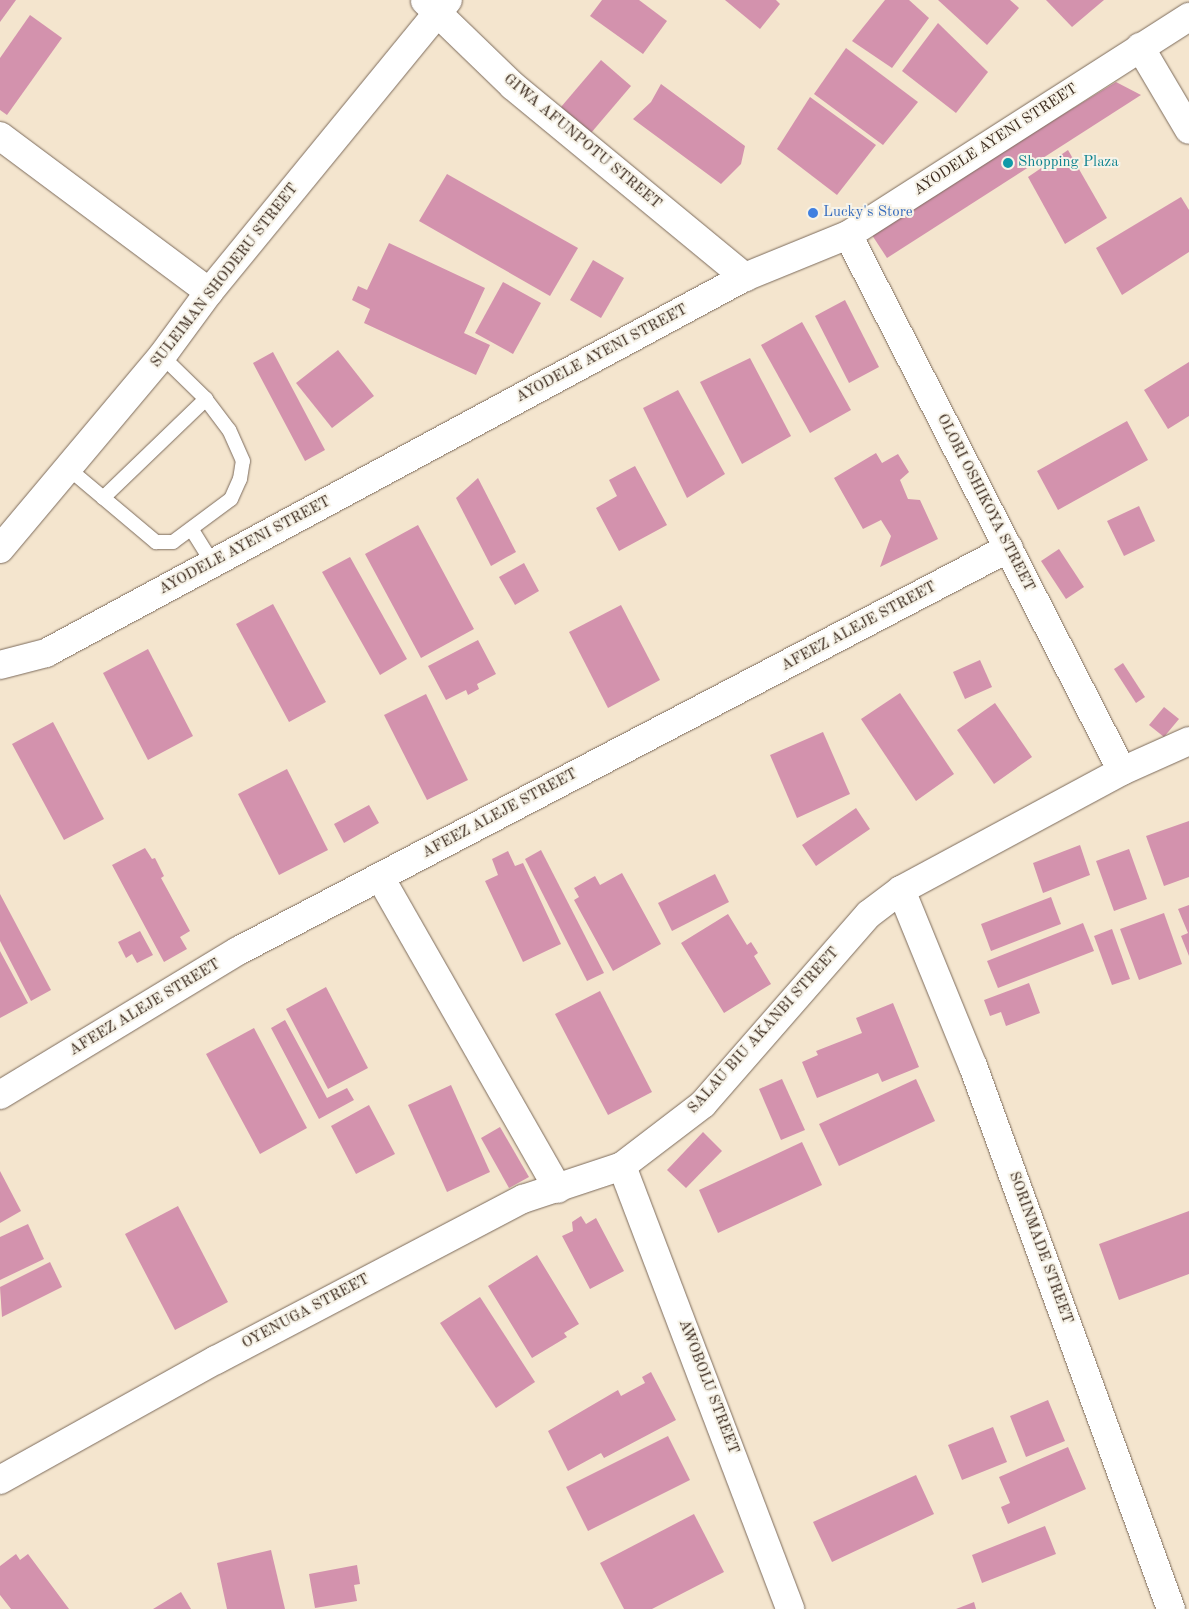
<!DOCTYPE html>
<style>
body{margin:0}
#map{position:relative;width:1189px;height:1609px;overflow:hidden;background:#f4e5ce;font-family:"Old Standard TT",serif}
div>[style]{position:absolute}
[style*='--x']{left:calc(var(--x)*1px);top:calc(var(--y)*1px);width:calc(var(--w)*1px);rotate:calc(var(--a)*1deg)}
.building>*{inset:0;background:#d392ad}
.roads{filter:drop-shadow(0 0 1px #7c6b5c) drop-shadow(0 0 1px #7c6b5c)}
.lane>*{height:14px;margin:-7px;padding:0 7px;transform-origin:7px;border-radius:7px;background:#fff}
.street>*{height:28px;margin:-14px;padding:0 14px;transform-origin:14px;border-radius:14px;background:#fff}
.dots>*{width:14px;height:14px;translate:-50% -50%;box-sizing:border-box;border:2px solid #f7f3e8;border-radius:50%}
span{translate:-50% -50%;white-space:nowrap;text-align:center;line-height:1.15;-webkit-text-stroke:4px #f7f3e8;paint-order:stroke}
.street-label{font-size:15px;color:#3b2a1e}
.culture-label{font-size:15px;color:#0d838f}
.left{translate:0 -50%;text-align:left}
.shop-label{font-size:15px;color:#366cbe}
</style>
<div id="map">
<div class="building">
<div style="clip-path:polygon(0 0,16px 0,0 22px)"></div>
<div style="clip-path:polygon(602px 0,639px 0,667px 21px,643px 54px,590px 16px)"></div>
<div style="clip-path:polygon(725px 0,776px 0,780px 4px,760px 29px)"></div>
<div style="clip-path:polygon(885px 0,909px 0,929px 18px,892px 68px,852px 41px)"></div>
<div style="clip-path:polygon(938px 0,1010px 0,1019px 8px,987px 45px)"></div>
<div style="clip-path:polygon(1046px 0,1104px 0,1072px 27px)"></div>
<div style="clip-path:polygon(30px 15px,62px 38px,7px 115px,0 110px,0 58px)"></div>
<div style="clip-path:polygon(938px 23px,988px 72px,956px 113px,902px 71px)"></div>
<div style="clip-path:polygon(846px 48px,918px 102px,883px 145px,814px 94px)"></div>
<div style="clip-path:polygon(601px 60px,631px 86px,591px 133px,561px 107px)"></div>
<div style="clip-path:polygon(1116px 82px,1141px 95px,887px 258px,870px 232px)"></div>
<div style="clip-path:polygon(661px 84px,745px 146px,741px 164px,721px 184px,633px 119px,651px 102px)"></div>
<div style="clip-path:polygon(810px 97px,876px 145px,837px 195px,777px 149px)"></div>
<div style="clip-path:polygon(1068px 150px,1107px 218px,1065px 244px,1028px 177px)"></div>
<div style="clip-path:polygon(447px 174px,578px 248px,550px 296px,419px 221px)"></div>
<div style="clip-path:polygon(1181px 197px,1189px 210px,1189px 252px,1122px 295px,1096px 248px)"></div>
<div style="clip-path:polygon(389px 243px,485px 288px,464px 333px,490px 345px,476px 375px,364px 323px,370px 309px,352px 300px,358px 286px,367px 290px)"></div>
<div style="clip-path:polygon(593px 260px,624px 278px,601px 318px,570px 300px)"></div>
<div style="clip-path:polygon(503px 282px,541px 303px,513px 354px,475px 333px)"></div>
<div style="clip-path:polygon(845px 300px,879px 367px,849px 383px,815px 316px)"></div>
<div style="clip-path:polygon(802px 322px,851px 410px,810px 433px,761px 345px)"></div>
<div style="clip-path:polygon(338px 350px,374px 396px,332px 428px,296px 383px)"></div>
<div style="clip-path:polygon(273px 352px,325px 450px,305px 461px,253px 363px)"></div>
<div style="clip-path:polygon(750px 358px,791px 436px,742px 464px,700px 382px)"></div>
<div style="clip-path:polygon(1189px 362px,1189px 416px,1168px 429px,1144px 390px)"></div>
<div style="clip-path:polygon(678px 390px,725px 474px,687px 498px,643px 408px)"></div>
<div style="clip-path:polygon(1127px 421px,1148px 460px,1058px 510px,1037px 471px)"></div>
<div style="clip-path:polygon(876px 453px,882px 463px,898px 454px,909px 472px,900px 480px,908px 499px,920px 500px,938px 539px,880px 567px,891px 536px,881px 520px,863px 529px,834px 478px)"></div>
<div style="clip-path:polygon(635px 466px,667px 525px,619px 551px,596px 508px,617px 496px,609px 480px)"></div>
<div style="clip-path:polygon(478px 478px,516px 552px,491px 566px,456px 498px)"></div>
<div style="clip-path:polygon(1139px 506px,1155px 541px,1124px 556px,1107px 521px)"></div>
<div style="clip-path:polygon(418px 525px,474px 629px,421px 658px,365px 554px)"></div>
<div style="clip-path:polygon(1059px 549px,1084px 587px,1066px 599px,1041px 561px)"></div>
<div style="clip-path:polygon(350px 557px,407px 659px,380px 675px,322px 572px)"></div>
<div style="clip-path:polygon(524px 563px,539px 591px,515px 605px,499px 577px)"></div>
<div style="clip-path:polygon(273px 604px,326px 702px,289px 722px,236px 624px)"></div>
<div style="clip-path:polygon(621px 605px,660px 680px,608px 708px,569px 632px)"></div>
<div style="clip-path:polygon(478px 640px,496px 674px,477px 684px,479px 689px,468px 695px,466px 690px,446px 700px,428px 666px)"></div>
<div style="clip-path:polygon(148px 649px,193px 736px,148px 760px,103px 673px)"></div>
<div style="clip-path:polygon(980px 660px,992px 687px,965px 699px,953px 672px)"></div>
<div style="clip-path:polygon(1123px 663px,1145px 697px,1136px 703px,1114px 669px)"></div>
<div style="clip-path:polygon(900px 693px,954px 774px,916px 801px,861px 719px)"></div>
<div style="clip-path:polygon(426px 694px,468px 780px,427px 800px,384px 715px)"></div>
<div style="clip-path:polygon(995px 703px,1032px 757px,994px 784px,957px 730px)"></div>
<div style="clip-path:polygon(1164px 707px,1179px 719px,1164px 737px,1149px 725px)"></div>
<div style="clip-path:polygon(53px 722px,104px 819px,64px 840px,12px 744px)"></div>
<div style="clip-path:polygon(823px 732px,850px 794px,797px 818px,770px 755px)"></div>
<div style="clip-path:polygon(287px 769px,328px 850px,279px 875px,238px 794px)"></div>
<div style="clip-path:polygon(369px 805px,379px 823px,344px 843px,334px 824px)"></div>
<div style="clip-path:polygon(856px 808px,870px 829px,816px 866px,802px 845px)"></div>
<div style="clip-path:polygon(1189px 821px,1189px 877px,1164px 886px,1146px 836px)"></div>
<div style="clip-path:polygon(1080px 845px,1090px 875px,1043px 893px,1033px 863px)"></div>
<div style="clip-path:polygon(145px 848px,152px 859px,155px 858px,164px 876px,161px 878px,190px 931px,180px 937px,187px 949px,164px 962px,112px 865px)"></div>
<div style="clip-path:polygon(1129px 849px,1147px 899px,1114px 911px,1096px 861px)"></div>
<div style="clip-path:polygon(541px 850px,604px 973px,587px 981px,525px 859px)"></div>
<div style="clip-path:polygon(508px 851px,515px 866px,523px 863px,561px 944px,523px 962px,485px 881px,498px 875px,492px 859px)"></div>
<div style="clip-path:polygon(622px 873px,661px 944px,613px 971px,574px 900px,579px 897px,574px 888px,595px 876px,600px 885px)"></div>
<div style="clip-path:polygon(715px 874px,729px 902px,672px 931px,658px 903px)"></div>
<div style="clip-path:polygon(0 894px,51px 990px,31px 1001px,0 941px)"></div>
<div style="clip-path:polygon(1051px 897px,1061px 924px,991px 951px,981px 924px)"></div>
<div style="clip-path:polygon(1189px 905px,1189px 956px,1181px 936px,1188px 933px,1178px 909px)"></div>
<div style="clip-path:polygon(1164px 913px,1182px 964px,1139px 980px,1120px 929px)"></div>
<div style="clip-path:polygon(728px 914px,747px 945px,751px 942px,758px 953px,754px 956px,771px 984px,724px 1013px,681px 943px)"></div>
<div style="clip-path:polygon(1083px 923px,1094px 951px,998px 988px,987px 961px)"></div>
<div style="clip-path:polygon(1112px 929px,1130px 979px,1112px 985px,1094px 936px)"></div>
<div style="clip-path:polygon(140px 931px,153px 955px,137px 963px,132px 954px,126px 958px,118px 942px)"></div>
<div style="clip-path:polygon(0 951px,28px 1003px,0 1018px)"></div>
<div style="clip-path:polygon(1029px 983px,1040px 1013px,1006px 1026px,1001px 1012px,990px 1016px,984px 1000px)"></div>
<div style="clip-path:polygon(326px 987px,368px 1068px,328px 1089px,286px 1009px)"></div>
<div style="clip-path:polygon(600px 991px,652px 1092px,608px 1115px,555px 1014px)"></div>
<div style="clip-path:polygon(893px 1003px,919px 1067px,882px 1082px,878px 1073px,817px 1098px,802px 1062px,818px 1055px,816px 1051px,862px 1033px,856px 1018px)"></div>
<div style="clip-path:polygon(285px 1020px,327px 1098px,347px 1088px,354px 1100px,319px 1119px,271px 1028px)"></div>
<div style="clip-path:polygon(254px 1028px,307px 1128px,260px 1154px,206px 1054px)"></div>
<div style="clip-path:polygon(782px 1079px,805px 1130px,781px 1140px,759px 1089px)"></div>
<div style="clip-path:polygon(916px 1079px,935px 1121px,839px 1166px,819px 1124px)"></div>
<div style="clip-path:polygon(451px 1085px,490px 1172px,447px 1192px,408px 1105px)"></div>
<div style="clip-path:polygon(369px 1105px,395px 1154px,356px 1174px,331px 1126px)"></div>
<div style="clip-path:polygon(500px 1127px,529px 1177px,509px 1188px,481px 1138px)"></div>
<div style="clip-path:polygon(703px 1132px,722px 1151px,686px 1188px,667px 1170px)"></div>
<div style="clip-path:polygon(802px 1142px,822px 1185px,718px 1233px,699px 1190px)"></div>
<div style="clip-path:polygon(0 1171px,21px 1211px,0 1223px)"></div>
<div style="clip-path:polygon(178px 1206px,228px 1302px,175px 1330px,125px 1234px)"></div>
<div style="clip-path:polygon(1189px 1211px,1189px 1274px,1119px 1300px,1099px 1244px)"></div>
<div style="clip-path:polygon(581px 1216px,586px 1224px,596px 1218px,624px 1271px,590px 1289px,562px 1236px,573px 1231px,572px 1222px)"></div>
<div style="clip-path:polygon(28px 1224px,44px 1259px,0 1280px,0 1237px)"></div>
<div style="clip-path:polygon(537px 1255px,579px 1324px,564px 1333px,567px 1337px,532px 1358px,488px 1286px)"></div>
<div style="clip-path:polygon(50px 1262px,62px 1287px,2px 1317px,0 1287px)"></div>
<div style="clip-path:polygon(480px 1297px,535px 1382px,496px 1408px,440px 1323px)"></div>
<div style="clip-path:polygon(651px 1372px,676px 1420px,604px 1458px,601px 1453px,568px 1471px,548px 1431px,618px 1390px,621px 1396px,645px 1383px,642px 1377px)"></div>
<div style="clip-path:polygon(1048px 1400px,1065px 1441px,1026px 1457px,1010px 1416px)"></div>
<div style="clip-path:polygon(993px 1427px,1007px 1462px,962px 1480px,948px 1445px)"></div>
<div style="clip-path:polygon(668px 1436px,690px 1480px,588px 1531px,566px 1487px)"></div>
<div style="clip-path:polygon(1068px 1447px,1086px 1489px,1008px 1524px,1001px 1507px,1010px 1503px,999px 1477px)"></div>
<div style="clip-path:polygon(916px 1475px,934px 1514px,832px 1562px,813px 1522px)"></div>
<div style="clip-path:polygon(694px 1514px,724px 1572px,652px 1609px,624px 1609px,600px 1563px)"></div>
<div style="clip-path:polygon(1045px 1526px,1056px 1554px,982px 1583px,972px 1555px)"></div>
<div style="clip-path:polygon(271px 1550px,285px 1609px,227px 1609px,217px 1563px)"></div>
<div style="clip-path:polygon(16px 1554px,20px 1560px,28px 1554px,69px 1609px,11px 1609px,0 1595px,0 1566px)"></div>
<div style="clip-path:polygon(357px 1565px,360px 1584px,354px 1585px,357px 1601px,315px 1608px,309px 1574px)"></div>
<div style="clip-path:polygon(181px 1592px,191px 1609px,153px 1609px)"></div>
<div style="clip-path:polygon(974px 1602px,976px 1609px,956px 1609px)"></div>
</div>
<div class="roads">
<div class="lane">
<div style="--x:69;--y:469;--w:114;--a:40"></div>
<div style="--x:156;--y:542;--w:17;--a:0"></div>
<div style="--x:173;--y:542;--w:72;--a:-36.6"></div>
<div style="--x:231;--y:499;--w:22;--a:-66"></div>
<div style="--x:240;--y:479;--w:18;--a:-81"></div>
<div style="--x:243;--y:461;--w:34;--a:-114"></div>
<div style="--x:229;--y:430;--w:39;--a:-127"></div>
<div style="--x:206;--y:399;--w:62;--a:-135.7"></div>
<div style="--x:103;--y:498;--w:143;--a:-43.9"></div>
<div style="--x:192;--y:530;--w:40;--a:58"></div>
</div>
<div class="street">
<div style="--x:425;--y:1;--w:122;--a:44"></div>
<div style="--x:513;--y:86;--w:301;--a:39.5"></div>
<div style="--x:1140;--y:47;--w:96;--a:59.4"></div>
<div style="--x:0;--y:136;--w:261;--a:36.7"></div>
<div style="--x:848;--y:235;--w:602;--a:62.92"></div>
<div style="--x:0;--y:549;--w:252;--a:-50"></div>
<div style="--x:162;--y:356;--w:79;--a:-53.7"></div>
<div style="--x:209;--y:292;--w:377;--a:-50.7"></div>
<div style="--x:0;--y:665;--w:48;--a:-14.6"></div>
<div style="--x:46;--y:653;--w:794;--a:-28.28"></div>
<div style="--x:745;--y:277;--w:111;--a:-22.2"></div>
<div style="--x:848;--y:235;--w:405;--a:-32.6"></div>
<div style="--x:380;--y:877;--w:359;--a:60.3"></div>
<div style="--x:901;--y:890;--w:190;--a:67.8"></div>
<div style="--x:973;--y:1066;--w:578;--a:69.97"></div>
<div style="--x:0;--y:1095;--w:278;--a:-31.2"></div>
<div style="--x:238;--y:951;--w:870;--a:-27.6"></div>
<div style="--x:622;--y:1166;--w:474;--a:69.2"></div>
<div style="--x:0;--y:1480;--w:247;--a:-29.1"></div>
<div style="--x:216;--y:1360;--w:347;--a:-27.7"></div>
<div style="--x:523;--y:1199;--w:104;--a:-18.4"></div>
<div style="--x:622;--y:1166;--w:102;--a:-37.4"></div>
<div style="--x:703;--y:1104;--w:252;--a:-48.9"></div>
<div style="--x:869;--y:914;--w:40;--a:-37"></div>
<div style="--x:901;--y:890;--w:251;--a:-28.3"></div>
<div style="--x:1122;--y:771;--w:73;--a:-24.1"></div>
</div>
</div>
<div class="dots">
<div style="left:1008px;top:163px;background:#0f9aa8"></div>
<div style="left:813px;top:213px;background:#3f7fe0"></div>
</div>
<div class="street-label">
<span style="left:996px;top:140px;rotate:-33deg">AYODELE AYENI STREET</span>
<span style="left:582px;top:142px;rotate:40deg">GIWA AFUNPOTU STREET</span>
<span style="left:225px;top:276px;rotate:-52deg">SULEIMAN SHODERU STREET</span>
<span style="left:602px;top:354px;rotate:-28deg">AYODELE AYENI STREET</span>
<span style="left:985px;top:503px;rotate:63deg">OLORI OSHIKOYA STREET</span>
<span style="left:245px;top:546px;rotate:-28deg">AYODELE AYENI STREET</span>
<span style="left:859px;top:627px;rotate:-28deg">AFEEZ ALEJE STREET</span>
<span style="left:500px;top:814px;rotate:-28deg">AFEEZ ALEJE STREET</span>
<span style="left:145px;top:1008px;rotate:-31deg">AFEEZ ALEJE STREET</span>
<span style="left:764px;top:1031px;rotate:-48deg">SALAU BIU AKANBI STREET</span>
<span style="left:1040px;top:1248px;rotate:70deg">SORINMADE STREET</span>
<span style="left:306px;top:1312px;rotate:-28deg">OYENUGA STREET</span>
<span style="left:708px;top:1387px;rotate:69deg">AWOBOLU STREET</span>
</div>
<div class="culture-label">
<span class="left" style="left:1018px;top:163px">Shopping Plaza</span>
</div>
<div class="shop-label">
<span class="left" style="left:823px;top:213px">Lucky's Store</span>
</div>
</div>
